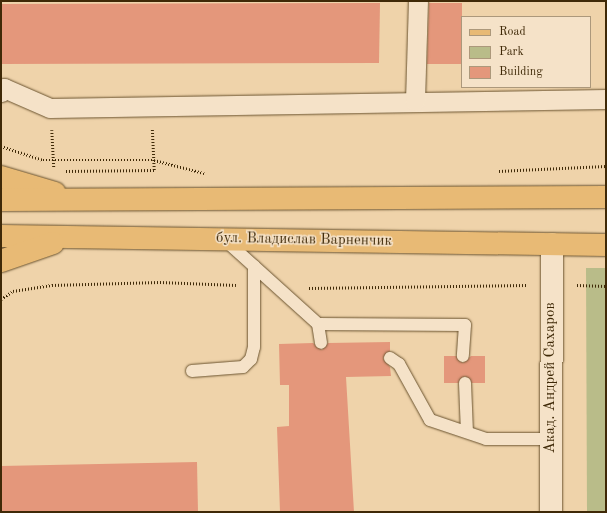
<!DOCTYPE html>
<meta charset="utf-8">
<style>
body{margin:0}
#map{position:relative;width:607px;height:513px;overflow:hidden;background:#efd3aa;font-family:"Old Standard TT",serif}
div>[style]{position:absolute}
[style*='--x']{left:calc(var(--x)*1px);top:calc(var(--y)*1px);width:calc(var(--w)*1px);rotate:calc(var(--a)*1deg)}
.green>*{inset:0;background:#b9bc89}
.building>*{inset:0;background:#e4977b}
.path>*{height:2.5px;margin-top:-1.25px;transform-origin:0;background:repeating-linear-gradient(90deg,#3f2907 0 1px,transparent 0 3px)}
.roads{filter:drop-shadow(0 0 1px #6b5430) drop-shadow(0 0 1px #6b5430)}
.service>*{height:12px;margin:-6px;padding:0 6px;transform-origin:6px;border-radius:6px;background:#f5e2c8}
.pedestrian>*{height:19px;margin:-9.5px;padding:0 9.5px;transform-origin:9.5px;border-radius:9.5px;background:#f5e2c8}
.tertiary>*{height:22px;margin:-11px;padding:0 11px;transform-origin:11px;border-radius:11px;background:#f5e2c8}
.primary>*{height:22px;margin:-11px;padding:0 11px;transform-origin:11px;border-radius:11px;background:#e8ba75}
span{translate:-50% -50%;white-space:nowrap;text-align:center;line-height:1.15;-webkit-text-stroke:3px #f5e2c8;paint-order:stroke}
.street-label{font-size:15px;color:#3f2907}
.frame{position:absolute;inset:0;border:2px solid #3f2907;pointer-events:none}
.legend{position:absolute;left:461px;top:16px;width:130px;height:72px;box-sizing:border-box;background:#f5e2c8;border:1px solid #ac987b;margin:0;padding:5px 7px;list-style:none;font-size:12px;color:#3f2907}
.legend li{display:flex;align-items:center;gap:8px;height:20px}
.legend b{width:20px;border:1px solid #ac987b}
</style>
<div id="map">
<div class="green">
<div style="clip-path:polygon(586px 268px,606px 268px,606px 512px,587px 512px)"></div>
</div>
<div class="building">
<div style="clip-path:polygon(380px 3px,379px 63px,1px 64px,1px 4px)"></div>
<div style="clip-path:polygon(429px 3px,462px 3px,462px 64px,427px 64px)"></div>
<div style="clip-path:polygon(390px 342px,390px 351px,383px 358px,390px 367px,391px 376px,346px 377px,354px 512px,280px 512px,277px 427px,289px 426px,289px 385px,280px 385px,279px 344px,313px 343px,322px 350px,328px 343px)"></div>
<div style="clip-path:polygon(444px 356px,456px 356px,463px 363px,471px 356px,485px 356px,485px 383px,472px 383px,465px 376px,458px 383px,444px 383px)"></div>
<div style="clip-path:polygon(197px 462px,198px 512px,1px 512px,1px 466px)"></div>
</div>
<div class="path">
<div style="--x:52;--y:130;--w:37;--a:87"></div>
<div style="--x:1;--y:146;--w:44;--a:18.4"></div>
<div style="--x:43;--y:160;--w:111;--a:0"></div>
<div style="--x:154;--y:160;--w:52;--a:14.6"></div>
<div style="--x:66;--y:171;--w:88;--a:-0.7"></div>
<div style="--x:154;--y:170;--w:42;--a:-92.7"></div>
<div style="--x:499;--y:171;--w:107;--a:-2.7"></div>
<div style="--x:577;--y:285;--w:29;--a:2"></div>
<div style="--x:309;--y:288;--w:219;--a:-0.8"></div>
<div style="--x:1;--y:299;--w:14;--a:-34"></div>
<div style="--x:13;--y:291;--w:39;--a:-9"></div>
<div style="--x:52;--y:285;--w:108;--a:-1.6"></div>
<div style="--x:160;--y:282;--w:76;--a:2.3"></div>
</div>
<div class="roads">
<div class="service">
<div style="--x:225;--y:240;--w:125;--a:42.1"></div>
<div style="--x:318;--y:324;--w:19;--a:81"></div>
<div style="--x:318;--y:324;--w:147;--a:0.4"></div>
<div style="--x:465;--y:325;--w:31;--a:94"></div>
<div style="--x:390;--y:358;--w:11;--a:34"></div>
<div style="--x:399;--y:364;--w:64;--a:61"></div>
<div style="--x:430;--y:420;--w:59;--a:18.7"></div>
<div style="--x:486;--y:439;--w:65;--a:0"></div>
<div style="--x:192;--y:371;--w:51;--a:-4.5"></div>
<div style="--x:243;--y:367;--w:11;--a:-45"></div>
<div style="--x:251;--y:359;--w:12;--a:-76"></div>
<div style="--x:254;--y:347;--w:81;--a:-90"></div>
<div style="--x:465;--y:383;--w:49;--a:87.7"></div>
</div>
<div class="pedestrian">
<div style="--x:1;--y:92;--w:5;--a:-53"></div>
<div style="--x:4;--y:88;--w:50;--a:23.5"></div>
<div style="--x:50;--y:108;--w:556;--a:-0.93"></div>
<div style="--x:415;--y:101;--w:100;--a:-88.3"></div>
</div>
<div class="tertiary">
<div style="--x:551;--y:512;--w:268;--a:-89.8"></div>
</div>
<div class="primary">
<div style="--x:1;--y:177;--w:56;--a:16.5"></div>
<div style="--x:1;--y:200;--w:605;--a:-0.28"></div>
<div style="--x:1;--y:236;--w:605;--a:0.85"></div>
<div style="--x:1;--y:261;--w:55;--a:-19.1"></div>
</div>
</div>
<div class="street-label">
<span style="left:304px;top:240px;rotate:1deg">бул. Владислав Варненчик</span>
<span style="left:551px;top:378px;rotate:-90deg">Акад. Андрей Сахаров</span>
</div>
<div class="frame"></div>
<ul class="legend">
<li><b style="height:5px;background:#e8ba75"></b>Road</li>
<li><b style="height:11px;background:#b9bc89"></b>Park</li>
<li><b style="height:11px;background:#e4977b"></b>Building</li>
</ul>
</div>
